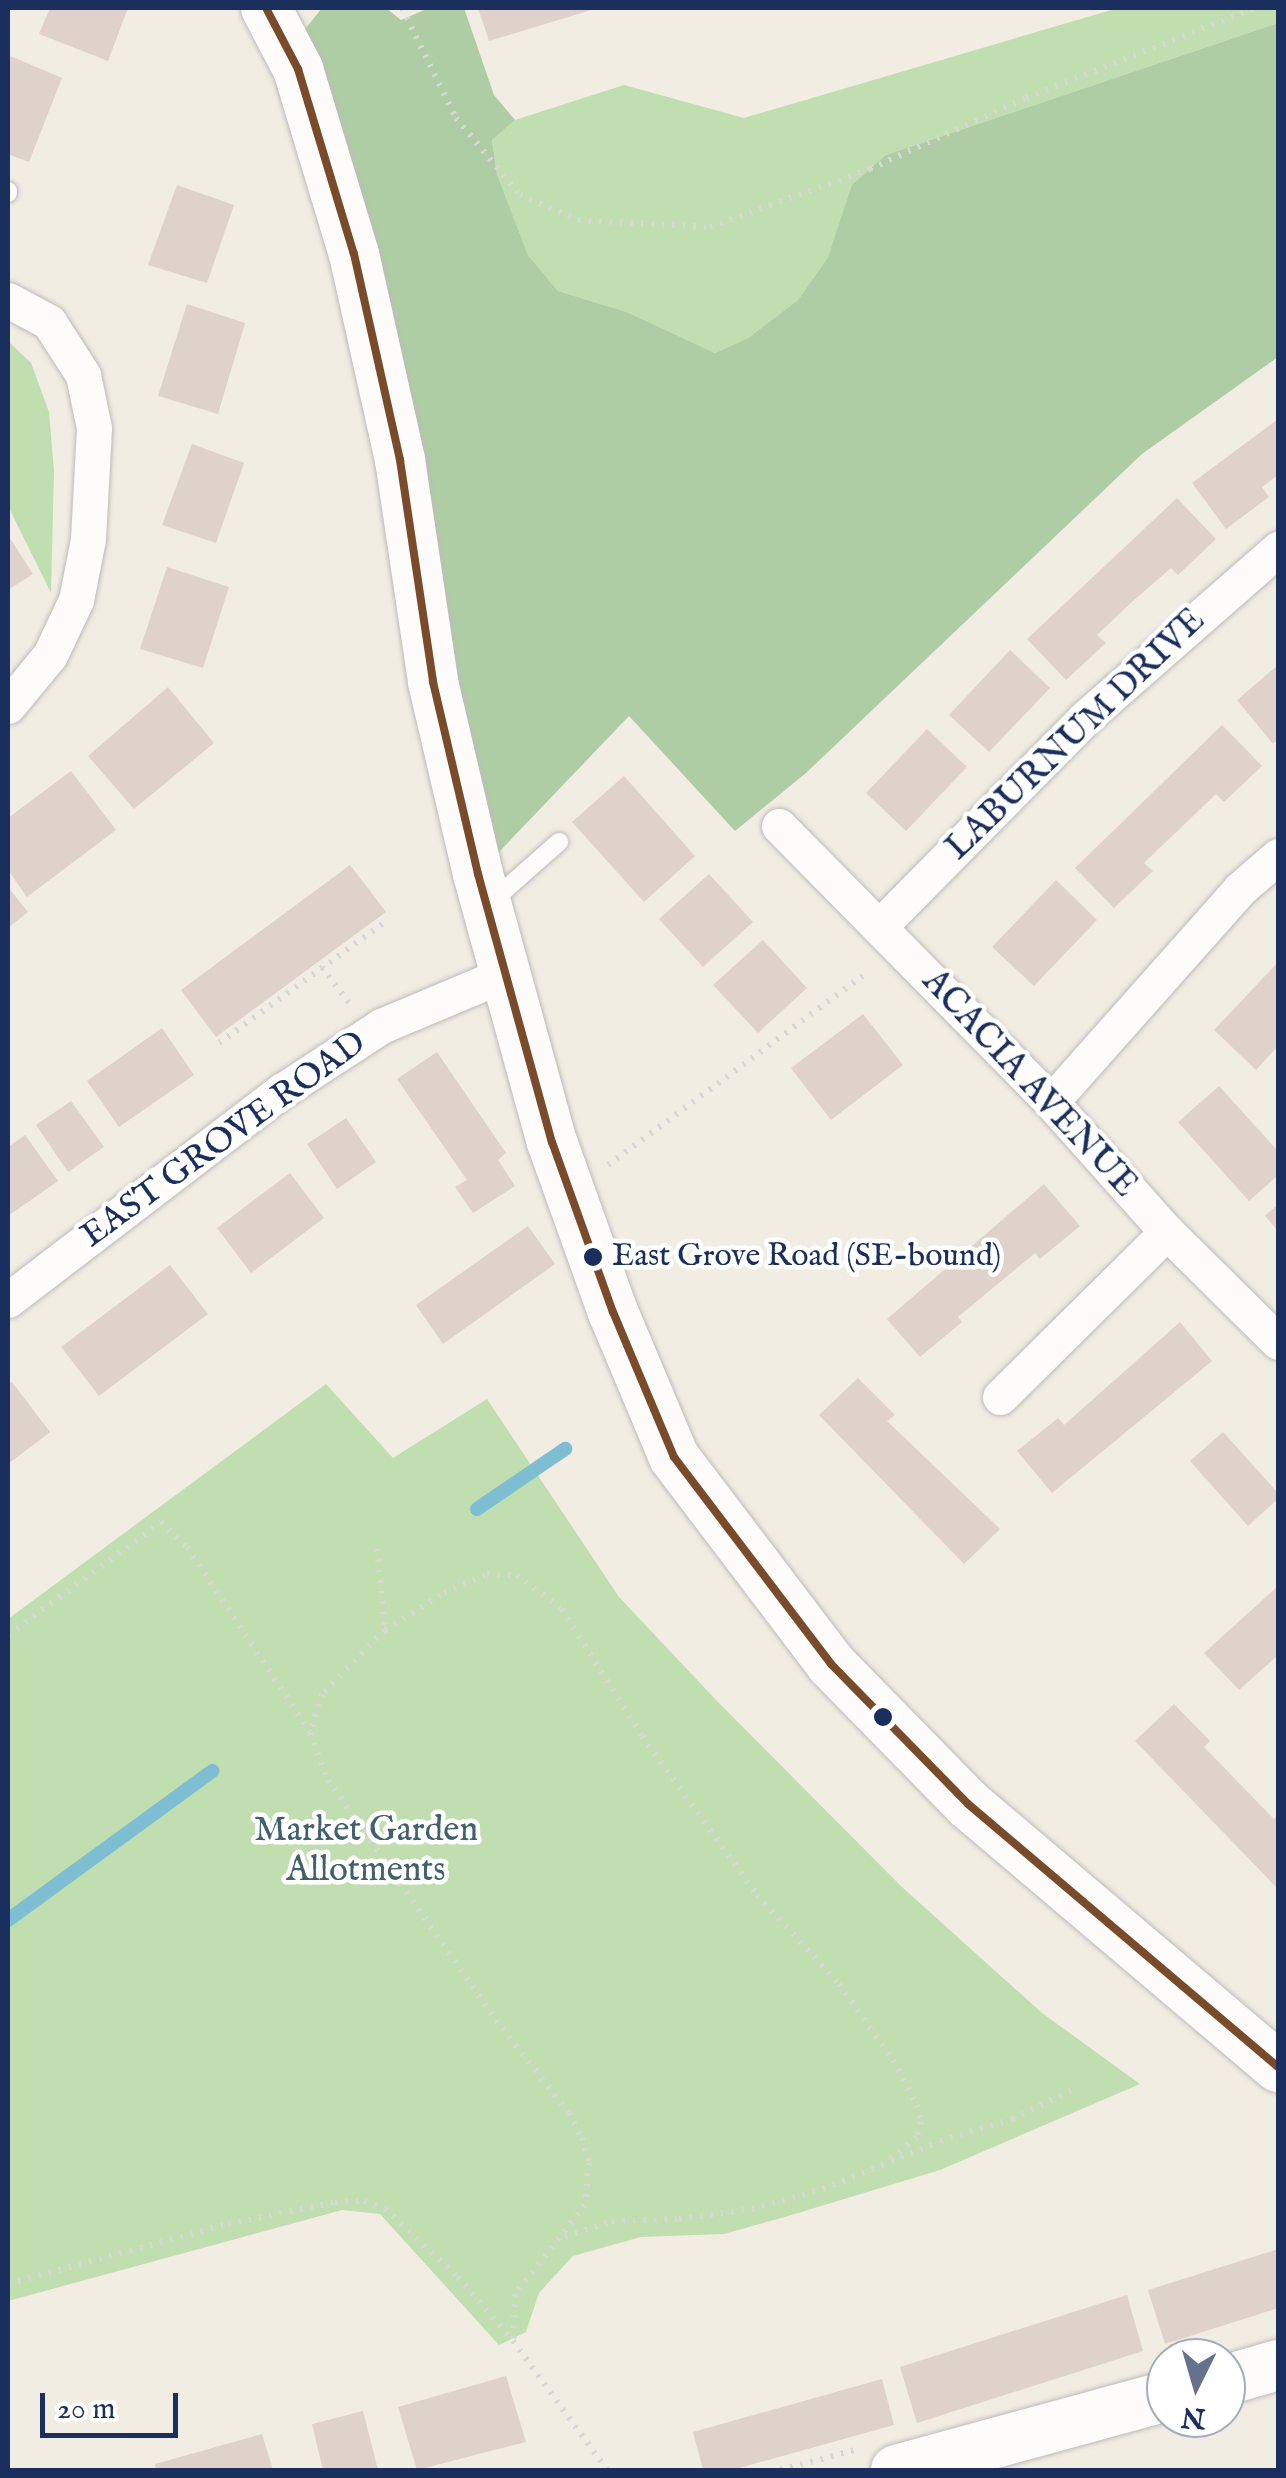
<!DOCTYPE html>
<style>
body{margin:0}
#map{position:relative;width:1286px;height:2478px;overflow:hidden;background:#f2ede3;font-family:"IM FELL English",serif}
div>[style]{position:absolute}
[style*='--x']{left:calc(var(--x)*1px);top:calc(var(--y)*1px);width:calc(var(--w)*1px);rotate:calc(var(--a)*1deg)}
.green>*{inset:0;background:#c0deaf}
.forest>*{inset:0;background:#afcda5}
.stream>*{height:14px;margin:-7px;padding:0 7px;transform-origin:7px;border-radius:7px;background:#7ebed2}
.building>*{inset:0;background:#ded2ca}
.path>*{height:6px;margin-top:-3px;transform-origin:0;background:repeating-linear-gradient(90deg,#d8d7d7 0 2.5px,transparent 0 10.5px)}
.roads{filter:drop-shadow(0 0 2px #bcbbba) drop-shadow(0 0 2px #bcbbba)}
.lane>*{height:18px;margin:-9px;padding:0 9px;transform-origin:9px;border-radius:9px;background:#fdfcfb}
.street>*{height:35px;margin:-17.5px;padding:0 17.5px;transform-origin:17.5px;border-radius:17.5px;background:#fdfcfb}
.secondary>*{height:50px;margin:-25px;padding:0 25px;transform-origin:25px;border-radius:25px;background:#fdfcfb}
.bus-1>*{height:8px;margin:-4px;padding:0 4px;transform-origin:4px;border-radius:4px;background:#7a4b2a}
.dots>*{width:28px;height:28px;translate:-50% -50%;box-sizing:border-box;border:5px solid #fff;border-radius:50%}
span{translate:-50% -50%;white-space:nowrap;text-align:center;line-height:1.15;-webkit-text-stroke:9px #fff;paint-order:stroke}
.bus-label{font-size:32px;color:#1b2f5e}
.left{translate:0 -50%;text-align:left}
.street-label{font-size:35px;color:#1b2f5e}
.park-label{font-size:35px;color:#40606a}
.frame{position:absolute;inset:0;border:10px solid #1b2f5e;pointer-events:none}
.north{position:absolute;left:1146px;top:2338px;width:100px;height:100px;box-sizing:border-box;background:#fff;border:2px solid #a4acbf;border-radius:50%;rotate:185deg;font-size:28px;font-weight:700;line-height:40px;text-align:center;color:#1b2f5e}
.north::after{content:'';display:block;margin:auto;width:35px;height:45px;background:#66728d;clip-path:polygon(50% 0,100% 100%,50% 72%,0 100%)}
.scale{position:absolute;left:40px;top:2393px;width:138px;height:45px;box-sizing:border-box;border:5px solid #1b2f5e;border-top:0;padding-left:12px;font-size:30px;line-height:35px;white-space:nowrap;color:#1b2f5e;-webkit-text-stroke:8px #fff;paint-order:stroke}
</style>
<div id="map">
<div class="green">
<div style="clip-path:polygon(1118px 8px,1278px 8px,1278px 23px,886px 155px,841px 224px,828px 257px,798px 300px,748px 338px,715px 353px,627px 312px,558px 291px,528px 255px,497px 174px,492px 139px,515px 120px,624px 85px,744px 118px)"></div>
<div style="clip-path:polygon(8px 341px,31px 363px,49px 412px,54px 471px,51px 593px,8px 506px)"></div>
<div style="clip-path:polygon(326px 1384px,393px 1458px,487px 1399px,619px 1597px,716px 1700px,902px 1887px,1042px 2013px,1140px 2084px,940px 2170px,788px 2216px,724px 2234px,641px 2237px,573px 2256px,539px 2293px,526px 2332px,499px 2345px,380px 2214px,342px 2210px,8px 2301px,8px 1619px)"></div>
</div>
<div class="forest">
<div style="clip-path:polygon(322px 8px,386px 8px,401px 20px,429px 8px,464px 8px,494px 95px,515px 120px,492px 140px,497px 174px,528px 255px,558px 291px,627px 312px,715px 353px,748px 338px,798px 300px,828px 257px,852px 185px,886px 155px,1278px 23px,1278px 357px,1142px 454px,806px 773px,735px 831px,629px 716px,478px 874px,289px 49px)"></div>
</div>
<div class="stream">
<div style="--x:477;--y:1509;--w:107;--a:-34.3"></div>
<div style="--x:8;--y:1920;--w:253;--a:-36.1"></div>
</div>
<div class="building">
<div style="clip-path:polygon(50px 8px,128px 8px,108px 61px,39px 34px)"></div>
<div style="clip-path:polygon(478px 8px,598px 8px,489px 41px)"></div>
<div style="clip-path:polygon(8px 55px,62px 78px,29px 162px,8px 154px)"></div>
<div style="clip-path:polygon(177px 185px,234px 205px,207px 283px,148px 265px)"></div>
<div style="clip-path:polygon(187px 304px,245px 323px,218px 414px,158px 396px)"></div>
<div style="clip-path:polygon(1278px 419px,1278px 475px,1262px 487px,1269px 497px,1226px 529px,1192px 483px)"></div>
<div style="clip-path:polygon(192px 444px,244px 463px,216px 543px,162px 525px)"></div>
<div style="clip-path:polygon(1177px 498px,1216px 539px,1178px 575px,1171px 568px,1133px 601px,1097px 635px,1106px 643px,1066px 680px,1027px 639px)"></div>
<div style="clip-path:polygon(8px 535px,33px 574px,8px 590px)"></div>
<div style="clip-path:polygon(167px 567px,229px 587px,203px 668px,140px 649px)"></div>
<div style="clip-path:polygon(1010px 650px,1050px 688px,989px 752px,949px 715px)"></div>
<div style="clip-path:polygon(1278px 665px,1278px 739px,1273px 744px,1237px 700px)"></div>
<div style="clip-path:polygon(168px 687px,214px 743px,134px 809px,88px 756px)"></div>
<div style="clip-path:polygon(1222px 725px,1262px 766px,1224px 802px,1216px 794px,1144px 863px,1153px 871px,1114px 908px,1075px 868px)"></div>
<div style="clip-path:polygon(927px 729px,967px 767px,906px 831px,866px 793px)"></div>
<div style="clip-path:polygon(71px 771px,116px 830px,27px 897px,8px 870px,8px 818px)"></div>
<div style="clip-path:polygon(624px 776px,695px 856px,644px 902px,572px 822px)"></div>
<div style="clip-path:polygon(350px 865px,386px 912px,216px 1037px,181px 990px)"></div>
<div style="clip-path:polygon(709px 874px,753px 922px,703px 967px,659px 919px)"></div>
<div style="clip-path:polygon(1056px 880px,1097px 920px,1034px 986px,992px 947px)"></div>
<div style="clip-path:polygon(8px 887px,28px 912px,8px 928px)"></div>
<div style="clip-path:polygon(763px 940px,807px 988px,758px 1033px,713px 985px)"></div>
<div style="clip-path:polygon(1278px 962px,1278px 1046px,1256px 1070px,1214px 1030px)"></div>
<div style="clip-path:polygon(863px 1014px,903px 1065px,831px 1120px,791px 1068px)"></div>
<div style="clip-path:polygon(162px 1028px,194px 1075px,119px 1127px,87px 1081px)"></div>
<div style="clip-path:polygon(437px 1052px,506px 1153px,498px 1160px,515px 1186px,473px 1213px,455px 1187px,467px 1180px,397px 1079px)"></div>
<div style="clip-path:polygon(1219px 1086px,1278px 1151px,1278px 1175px,1249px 1201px,1178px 1122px)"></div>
<div style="clip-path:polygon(71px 1101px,104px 1147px,68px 1172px,36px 1125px)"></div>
<div style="clip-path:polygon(346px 1118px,376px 1162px,337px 1189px,307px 1144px)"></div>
<div style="clip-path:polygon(25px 1135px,58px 1181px,8px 1216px,8px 1147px)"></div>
<div style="clip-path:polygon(290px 1173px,324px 1218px,251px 1273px,217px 1228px)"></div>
<div style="clip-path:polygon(1044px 1184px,1080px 1226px,1040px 1259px,1035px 1253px,958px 1317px,962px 1322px,920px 1357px,887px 1319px)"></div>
<div style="clip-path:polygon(1278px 1204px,1278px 1231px,1265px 1216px)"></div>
<div style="clip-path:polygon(528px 1226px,555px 1264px,443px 1344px,416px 1305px)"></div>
<div style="clip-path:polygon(170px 1265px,208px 1314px,99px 1396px,61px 1347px)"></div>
<div style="clip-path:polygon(1180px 1322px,1212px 1361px,1052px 1493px,1017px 1451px,1058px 1418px,1064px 1425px)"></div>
<div style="clip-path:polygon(858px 1378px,895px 1415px,887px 1421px,1000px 1529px,964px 1564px,819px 1415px)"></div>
<div style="clip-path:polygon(12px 1382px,50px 1432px,8px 1464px,8px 1385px)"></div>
<div style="clip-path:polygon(1223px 1432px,1278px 1493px,1278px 1499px,1248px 1526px,1190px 1461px)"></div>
<div style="clip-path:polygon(1278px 1586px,1278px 1655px,1239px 1690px,1204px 1653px)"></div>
<div style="clip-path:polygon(1174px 1704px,1210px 1741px,1204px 1747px,1274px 1819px,1278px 1814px,1278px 1889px,1135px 1741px)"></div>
<div style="clip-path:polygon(1278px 2249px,1278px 2308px,1165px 2344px,1148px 2290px)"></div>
<div style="clip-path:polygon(1127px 2295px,1143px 2351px,917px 2423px,900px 2367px)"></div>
<div style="clip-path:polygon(506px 2376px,526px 2442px,417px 2470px,398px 2407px)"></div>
<div style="clip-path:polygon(882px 2379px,894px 2425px,732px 2470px,703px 2470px,693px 2432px)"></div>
<div style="clip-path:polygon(363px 2411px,378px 2470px,323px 2470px,312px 2424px)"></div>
<div style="clip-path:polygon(262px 2434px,273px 2470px,156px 2470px,155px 2464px)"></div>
</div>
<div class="path">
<div style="--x:402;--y:8;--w:123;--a:63.9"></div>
<div style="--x:456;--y:118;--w:100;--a:50.3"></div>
<div style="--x:520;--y:195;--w:63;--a:23.3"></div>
<div style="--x:578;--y:220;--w:132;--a:3"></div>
<div style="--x:710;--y:227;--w:170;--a:-19.9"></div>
<div style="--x:870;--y:169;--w:171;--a:-24.5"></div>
<div style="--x:1026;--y:98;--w:246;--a:-21.5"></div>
<div style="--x:322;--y:967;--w:45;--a:53.1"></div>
<div style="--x:219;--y:1043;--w:210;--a:-36.1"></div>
<div style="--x:608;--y:1165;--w:322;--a:-36.6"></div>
<div style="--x:377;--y:1549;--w:81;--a:84.4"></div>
<div style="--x:385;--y:1630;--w:90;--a:134.5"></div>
<div style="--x:322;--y:1694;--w:41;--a:107.1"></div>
<div style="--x:310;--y:1733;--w:50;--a:69"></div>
<div style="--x:328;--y:1780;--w:293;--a:55"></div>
<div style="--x:496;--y:2020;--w:118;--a:51.9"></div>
<div style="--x:569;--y:2113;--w:28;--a:63"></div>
<div style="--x:582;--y:2138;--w:26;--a:74"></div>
<div style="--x:589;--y:2163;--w:42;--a:95.4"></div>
<div style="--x:585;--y:2205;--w:113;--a:128.2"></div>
<div style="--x:515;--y:2294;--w:47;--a:92.4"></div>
<div style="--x:385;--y:1630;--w:70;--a:-32.1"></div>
<div style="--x:444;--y:1593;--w:47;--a:-23.8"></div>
<div style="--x:487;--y:1574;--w:30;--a:2"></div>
<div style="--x:517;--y:1575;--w:56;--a:37.1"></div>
<div style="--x:562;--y:1609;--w:150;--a:57.8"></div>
<div style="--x:642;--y:1736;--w:196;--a:54.1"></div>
<div style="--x:757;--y:1895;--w:121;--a:47.3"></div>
<div style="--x:839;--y:1984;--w:93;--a:54.6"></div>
<div style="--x:893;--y:2060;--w:51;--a:61.9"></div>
<div style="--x:917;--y:2105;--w:17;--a:77"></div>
<div style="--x:921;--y:2122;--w:16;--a:105"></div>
<div style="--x:917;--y:2137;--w:39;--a:140"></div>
<div style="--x:8;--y:1635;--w:190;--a:-36.4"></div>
<div style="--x:161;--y:1522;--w:36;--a:44"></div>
<div style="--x:187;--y:1547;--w:222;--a:56.4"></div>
<div style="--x:565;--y:2237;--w:50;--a:-18.8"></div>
<div style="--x:612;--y:2221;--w:67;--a:-1.7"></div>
<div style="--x:679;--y:2219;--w:74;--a:-7.8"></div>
<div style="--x:752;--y:2209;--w:74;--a:-15.7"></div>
<div style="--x:823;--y:2189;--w:126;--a:-22.3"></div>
<div style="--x:940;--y:2141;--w:75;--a:-17"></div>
<div style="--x:1012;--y:2119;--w:69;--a:-25.8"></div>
<div style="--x:8;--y:2284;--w:228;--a:-15.3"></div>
<div style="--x:228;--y:2224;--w:109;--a:-11.6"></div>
<div style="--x:335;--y:2202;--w:29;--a:-2"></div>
<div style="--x:364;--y:2201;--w:22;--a:21"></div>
<div style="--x:385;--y:2209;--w:100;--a:43"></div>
<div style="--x:458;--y:2277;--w:84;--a:49.3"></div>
<div style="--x:513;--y:2341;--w:160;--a:53.9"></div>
<div style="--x:780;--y:2470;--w:78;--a:-14.9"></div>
</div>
<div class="roads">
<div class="lane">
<div style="--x:8;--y:193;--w:2;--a:-90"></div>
<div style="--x:491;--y:902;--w:91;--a:-41.4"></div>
</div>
<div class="street">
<div style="--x:8;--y:300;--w:47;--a:28.2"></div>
<div style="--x:49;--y:322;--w:63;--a:57.3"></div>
<div style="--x:83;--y:375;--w:54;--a:78.3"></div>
<div style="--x:94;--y:428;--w:111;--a:93.1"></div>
<div style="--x:88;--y:539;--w:62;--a:101.1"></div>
<div style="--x:76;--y:600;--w:61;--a:115.3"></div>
<div style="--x:50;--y:655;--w:66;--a:129.5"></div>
<div style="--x:779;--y:826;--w:388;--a:45.4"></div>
<div style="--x:1051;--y:1102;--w:174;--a:48.3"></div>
<div style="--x:1167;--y:1232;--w:156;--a:44.7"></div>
<div style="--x:879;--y:927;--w:293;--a:-45.4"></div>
<div style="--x:1085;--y:718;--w:257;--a:-41.2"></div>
<div style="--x:1051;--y:1102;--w:285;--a:-48.4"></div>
<div style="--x:1240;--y:889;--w:50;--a:-41"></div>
<div style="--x:8;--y:1300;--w:346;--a:-37.4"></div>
<div style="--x:283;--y:1090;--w:117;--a:-33.1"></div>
<div style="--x:381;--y:1026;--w:134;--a:-22.8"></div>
<div style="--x:1000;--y:1397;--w:235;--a:-44.7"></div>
</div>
<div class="secondary">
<div style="--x:266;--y:8;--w:69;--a:62.3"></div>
<div style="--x:298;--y:69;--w:193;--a:73.2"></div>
<div style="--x:354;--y:254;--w:211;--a:77.4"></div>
<div style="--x:400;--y:460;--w:224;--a:81.5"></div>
<div style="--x:433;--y:682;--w:197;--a:76.8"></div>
<div style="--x:478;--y:874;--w:278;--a:74.6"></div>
<div style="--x:552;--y:1142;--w:181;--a:70.3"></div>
<div style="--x:613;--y:1312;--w:157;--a:67.2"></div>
<div style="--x:674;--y:1457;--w:260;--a:52.8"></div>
<div style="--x:831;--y:1664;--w:196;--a:45.6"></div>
<div style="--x:968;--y:1804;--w:407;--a:40.3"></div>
<div style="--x:1226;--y:2380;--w:54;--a:-16.1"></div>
<div style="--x:896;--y:2470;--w:280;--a:-15.3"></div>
</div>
</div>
<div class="bus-1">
<div style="--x:266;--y:8;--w:69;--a:62.3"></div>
<div style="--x:298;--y:69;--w:193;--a:73.2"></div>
<div style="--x:354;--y:254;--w:211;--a:77.4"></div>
<div style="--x:400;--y:460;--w:224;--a:81.5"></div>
<div style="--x:433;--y:682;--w:197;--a:76.8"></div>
<div style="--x:478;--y:874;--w:278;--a:74.6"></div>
<div style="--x:552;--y:1142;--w:181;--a:70.3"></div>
<div style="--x:613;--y:1312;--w:157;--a:67.2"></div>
<div style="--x:674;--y:1457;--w:260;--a:52.8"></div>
<div style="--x:831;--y:1664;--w:196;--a:45.6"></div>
<div style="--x:968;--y:1804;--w:407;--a:40.3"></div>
</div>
<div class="dots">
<div style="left:593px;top:1257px;background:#1b2f5e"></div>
<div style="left:883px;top:1717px;background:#1b2f5e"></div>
</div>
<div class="bus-label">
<span class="left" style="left:612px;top:1257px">East Grove Road (SE-bound)</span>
</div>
<div class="street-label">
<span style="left:1076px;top:735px;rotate:-44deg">LABURNUM DRIVE</span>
<span style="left:1029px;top:1084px;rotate:47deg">ACACIA AVENUE</span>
<span style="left:224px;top:1140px;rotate:-36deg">EAST GROVE ROAD</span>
</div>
<div class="park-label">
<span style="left:366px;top:1851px">Market Garden<br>Allotments</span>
</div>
<div class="frame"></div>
<div class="north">N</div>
<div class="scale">20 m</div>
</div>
